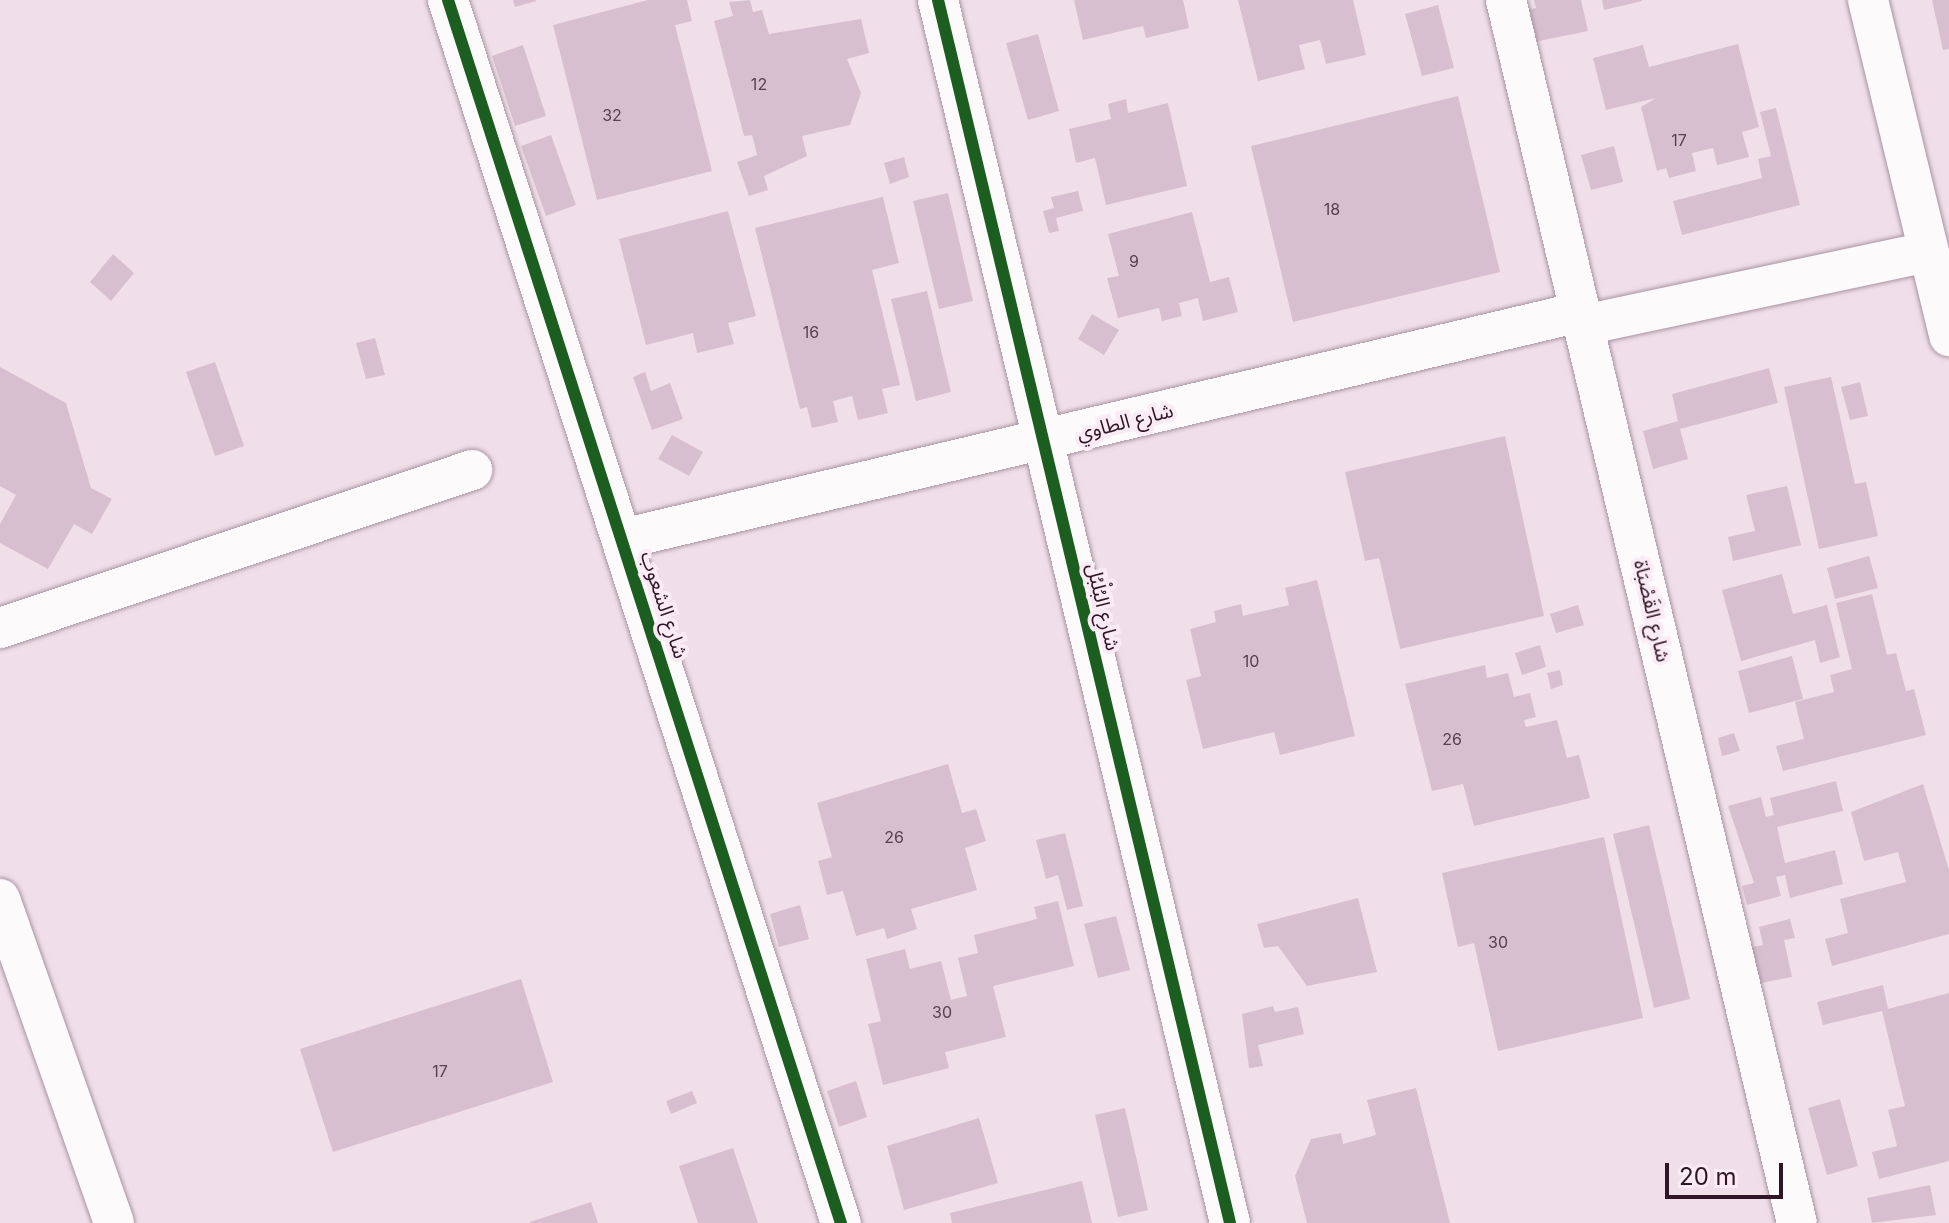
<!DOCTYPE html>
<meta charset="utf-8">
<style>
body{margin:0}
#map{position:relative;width:1949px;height:1223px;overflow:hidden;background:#f0dfe9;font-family:Inter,"Noto Sans Arabic",sans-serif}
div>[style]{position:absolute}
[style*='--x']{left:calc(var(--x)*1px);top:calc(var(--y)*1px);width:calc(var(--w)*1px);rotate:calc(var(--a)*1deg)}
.building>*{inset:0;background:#d8bfcf}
.roads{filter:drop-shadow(0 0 2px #a894a1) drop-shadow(0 0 2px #a894a1)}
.minor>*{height:40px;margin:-20px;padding:0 20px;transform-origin:20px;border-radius:20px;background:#fdfafc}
.cycleway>*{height:12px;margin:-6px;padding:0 6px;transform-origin:6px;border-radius:6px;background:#1b5e20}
span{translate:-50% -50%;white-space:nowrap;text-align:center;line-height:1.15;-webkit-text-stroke:8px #faebf4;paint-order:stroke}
.number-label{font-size:16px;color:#594050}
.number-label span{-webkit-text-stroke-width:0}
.street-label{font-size:20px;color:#2f1526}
.scale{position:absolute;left:1665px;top:1163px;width:118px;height:36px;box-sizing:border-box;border:4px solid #2f1526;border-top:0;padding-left:10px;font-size:24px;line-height:28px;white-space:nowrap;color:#2f1526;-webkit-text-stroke:6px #faebf4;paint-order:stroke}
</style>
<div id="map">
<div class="building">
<div style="clip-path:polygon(513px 0,536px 0,536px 1px,515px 7px)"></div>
<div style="clip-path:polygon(648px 0,687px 0,692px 21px,675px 25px,712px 171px,597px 200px,553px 25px)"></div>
<div style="clip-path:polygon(750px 0,753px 12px,762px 10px,769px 34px,861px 19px,869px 53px,847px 59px,861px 93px,850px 125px,802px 136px,807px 156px,764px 176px,768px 190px,749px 196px,737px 162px,757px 155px,752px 135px,744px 136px,714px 21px,733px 16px,729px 2px)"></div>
<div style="clip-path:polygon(1074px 0,1183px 0,1189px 28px,1146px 38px,1143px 26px,1083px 40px)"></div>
<div style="clip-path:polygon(1238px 0,1353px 0,1366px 55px,1326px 64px,1320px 40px,1299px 45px,1305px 69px,1258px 81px)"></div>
<div style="clip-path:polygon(1534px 0,1581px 0,1588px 31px,1529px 43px,1523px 11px,1536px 8px)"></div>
<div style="clip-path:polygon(1602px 0,1642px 0,1642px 1px,1604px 10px)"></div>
<div style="clip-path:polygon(1932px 0,1949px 0,1949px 49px,1943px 50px)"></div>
<div style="clip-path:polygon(1438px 5px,1454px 68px,1422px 76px,1405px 14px)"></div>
<div style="clip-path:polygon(1038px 34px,1059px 111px,1028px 120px,1006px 43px)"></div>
<div style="clip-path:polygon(1738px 44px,1759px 127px,1742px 132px,1749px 157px,1717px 165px,1713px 148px,1692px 153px,1696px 171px,1669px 178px,1666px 168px,1657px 171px,1641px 107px,1656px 98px,1606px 110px,1593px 58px,1643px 45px,1649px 67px)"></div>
<div style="clip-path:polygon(523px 45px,546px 116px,515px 126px,492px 56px)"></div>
<div style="clip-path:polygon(1458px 96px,1500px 272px,1293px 322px,1251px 146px)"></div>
<div style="clip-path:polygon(1126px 99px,1128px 113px,1168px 103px,1187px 186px,1106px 205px,1095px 158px,1076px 163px,1069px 129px,1111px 119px,1108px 104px)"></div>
<div style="clip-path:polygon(1776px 108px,1800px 205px,1682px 235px,1673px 201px,1762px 178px,1758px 159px,1771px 156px,1760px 112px)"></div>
<div style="clip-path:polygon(551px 135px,576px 205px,546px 216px,521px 146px)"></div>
<div style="clip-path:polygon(1614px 146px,1623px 182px,1591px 190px,1581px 155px)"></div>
<div style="clip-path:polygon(904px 157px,909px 177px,890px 184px,884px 163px)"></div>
<div style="clip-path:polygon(1078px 191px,1083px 211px,1056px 218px,1059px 231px,1049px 233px,1043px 211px,1054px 208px,1051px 197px)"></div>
<div style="clip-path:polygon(948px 193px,973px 301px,939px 309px,913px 201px)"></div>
<div style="clip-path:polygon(883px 197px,899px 263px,872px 270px,900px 385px,882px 389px,888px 413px,858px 420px,852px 396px,833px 401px,838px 422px,812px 428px,807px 407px,800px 409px,755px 228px)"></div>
<div style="clip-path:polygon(728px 211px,756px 316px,728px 323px,734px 344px,697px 353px,693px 333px,646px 345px,619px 239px)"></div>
<div style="clip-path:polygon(1192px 212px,1210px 282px,1229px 277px,1238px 312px,1203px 321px,1198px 298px,1179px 303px,1182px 316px,1162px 321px,1159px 308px,1118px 318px,1107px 278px,1119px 276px,1108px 234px)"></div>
<div style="clip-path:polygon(113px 254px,134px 273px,111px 301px,90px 282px)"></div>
<div style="clip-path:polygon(927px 291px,951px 392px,916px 401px,891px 299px)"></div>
<div style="clip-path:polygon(1092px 314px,1119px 330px,1104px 355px,1078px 339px)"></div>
<div style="clip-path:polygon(375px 338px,385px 375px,366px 379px,356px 343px)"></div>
<div style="clip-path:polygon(215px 362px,244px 446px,215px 456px,186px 372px)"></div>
<div style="clip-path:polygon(0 367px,66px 403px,91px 488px,112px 499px,92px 534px,74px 524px,48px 569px,0 543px,0 524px,16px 495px,0 486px)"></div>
<div style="clip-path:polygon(1769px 368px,1778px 403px,1680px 429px,1688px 459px,1653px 469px,1643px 431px,1678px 421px,1672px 394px)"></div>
<div style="clip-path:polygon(645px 372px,651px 391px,670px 383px,683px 419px,652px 430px,633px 377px)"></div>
<div style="clip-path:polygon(1831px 377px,1855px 484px,1866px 482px,1878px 536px,1819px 549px,1784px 387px)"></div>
<div style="clip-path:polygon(1860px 382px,1868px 416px,1850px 420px,1841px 387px)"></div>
<div style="clip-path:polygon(672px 435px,703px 452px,689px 476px,658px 459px)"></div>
<div style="clip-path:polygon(1505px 436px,1544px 616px,1400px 649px,1379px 558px,1365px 561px,1345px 472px)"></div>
<div style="clip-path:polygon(1787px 486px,1801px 545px,1733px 561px,1728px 537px,1755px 531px,1746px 495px)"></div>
<div style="clip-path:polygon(1869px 556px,1878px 588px,1835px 599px,1827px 568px)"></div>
<div style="clip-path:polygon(1782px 574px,1793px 614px,1827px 605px,1840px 657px,1820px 663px,1815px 640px,1741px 661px,1722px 590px)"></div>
<div style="clip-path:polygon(1317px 580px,1355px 736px,1280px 755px,1274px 732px,1203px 749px,1186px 680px,1201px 676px,1190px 629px,1216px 622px,1214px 611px,1241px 604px,1243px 616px,1289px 605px,1285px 588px)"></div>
<div style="clip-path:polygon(1872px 594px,1887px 655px,1896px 653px,1906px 691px,1914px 689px,1926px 735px,1783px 771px,1776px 746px,1804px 739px,1795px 702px,1834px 692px,1830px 675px,1852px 669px,1836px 603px)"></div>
<div style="clip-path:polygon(1578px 605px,1584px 625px,1556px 633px,1550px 614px)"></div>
<div style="clip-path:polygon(1540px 645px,1546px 667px,1522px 675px,1515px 653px)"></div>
<div style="clip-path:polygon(1792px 656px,1803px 699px,1749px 713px,1738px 671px)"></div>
<div style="clip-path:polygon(1485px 665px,1487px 678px,1508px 673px,1514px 697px,1530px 693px,1536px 717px,1524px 720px,1526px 727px,1557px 720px,1567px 758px,1579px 755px,1590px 798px,1474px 826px,1463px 784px,1432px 791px,1405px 684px)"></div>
<div style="clip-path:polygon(1560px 670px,1563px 685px,1551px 689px,1547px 673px)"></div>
<div style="clip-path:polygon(1734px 733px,1740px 751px,1722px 756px,1718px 738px)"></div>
<div style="clip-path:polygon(948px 764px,962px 813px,976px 809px,986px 841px,965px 848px,977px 890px,911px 909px,917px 929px,887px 939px,884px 928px,856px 936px,843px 891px,827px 895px,818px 861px,832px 857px,817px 803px)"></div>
<div style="clip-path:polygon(1836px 781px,1843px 811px,1777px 827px,1785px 863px,1835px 850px,1843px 884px,1790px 898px,1785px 875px,1776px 877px,1781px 896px,1747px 905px,1742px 886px,1754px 883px,1728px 806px,1761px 797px,1766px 817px,1774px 815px,1770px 798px)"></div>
<div style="clip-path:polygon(1923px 784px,1949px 870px,1949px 934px,1832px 966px,1825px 939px,1848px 933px,1840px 899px,1906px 882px,1898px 852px,1864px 861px,1851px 812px)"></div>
<div style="clip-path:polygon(1649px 825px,1690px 999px,1654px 1008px,1613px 834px)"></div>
<div style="clip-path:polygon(1065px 833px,1083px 906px,1067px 910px,1058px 875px,1046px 879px,1036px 840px)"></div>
<div style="clip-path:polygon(1604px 837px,1643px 1018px,1498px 1051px,1474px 943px,1458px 947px,1442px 873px)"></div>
<div style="clip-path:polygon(1358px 898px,1377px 972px,1307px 986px,1278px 946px,1264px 948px,1257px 924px)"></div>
<div style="clip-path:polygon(1058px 901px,1074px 966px,993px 986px,1006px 1037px,945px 1052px,949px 1068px,883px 1085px,868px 1024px,881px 1021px,866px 959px,905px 949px,910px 969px,941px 961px,951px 1000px,967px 996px,958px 958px,978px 953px,974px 935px,1037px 919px,1034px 907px)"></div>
<div style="clip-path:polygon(800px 905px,809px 939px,779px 947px,770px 914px)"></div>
<div style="clip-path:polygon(1116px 916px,1130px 970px,1098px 978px,1084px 924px)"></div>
<div style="clip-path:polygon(1790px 919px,1795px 938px,1784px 940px,1792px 977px,1761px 983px,1752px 947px,1763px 945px,1759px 927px)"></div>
<div style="clip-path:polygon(521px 979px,553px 1082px,333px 1152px,300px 1049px)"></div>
<div style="clip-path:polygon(1883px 985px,1888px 1009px,1949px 993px,1949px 1161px,1879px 1179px,1872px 1152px,1897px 1146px,1888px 1110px,1905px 1106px,1882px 1011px,1823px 1025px,1817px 1002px)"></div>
<div style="clip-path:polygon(1273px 1006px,1275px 1012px,1298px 1007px,1304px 1034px,1258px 1045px,1263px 1066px,1249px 1068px,1242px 1014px)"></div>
<div style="clip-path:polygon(856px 1081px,867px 1117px,839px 1127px,827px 1091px)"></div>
<div style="clip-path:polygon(1416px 1088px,1450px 1223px,1307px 1223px,1295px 1176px,1311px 1139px,1341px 1133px,1343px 1144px,1376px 1135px,1367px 1100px)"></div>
<div style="clip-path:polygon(692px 1091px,697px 1103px,671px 1114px,666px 1101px)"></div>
<div style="clip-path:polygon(1840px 1099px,1858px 1166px,1827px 1175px,1808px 1108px)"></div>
<div style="clip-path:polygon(1125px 1108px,1148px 1210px,1118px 1217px,1095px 1115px)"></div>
<div style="clip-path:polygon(979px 1118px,998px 1183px,904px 1210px,887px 1146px)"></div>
<div style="clip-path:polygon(733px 1148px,758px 1223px,698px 1223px,679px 1166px)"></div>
<div style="clip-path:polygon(1082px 1181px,1092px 1223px,952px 1223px,950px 1213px)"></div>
<div style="clip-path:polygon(1930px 1185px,1936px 1215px,1872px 1223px,1867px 1198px)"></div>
<div style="clip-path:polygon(591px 1202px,598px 1223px,530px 1223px,530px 1222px)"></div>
</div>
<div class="roads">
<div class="minor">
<div style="--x:448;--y:0;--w:1285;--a:72.19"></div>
<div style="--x:938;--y:0;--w:1257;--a:76.57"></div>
<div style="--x:1506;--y:0;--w:1257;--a:76.62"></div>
<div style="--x:1868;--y:0;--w:346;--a:76.4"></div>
<div style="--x:1584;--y:325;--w:352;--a:-12"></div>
<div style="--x:622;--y:539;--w:985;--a:-13.33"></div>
<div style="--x:0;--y:628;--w:498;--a:-18.5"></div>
<div style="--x:0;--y:899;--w:343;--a:70.6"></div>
</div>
</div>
<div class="cycleway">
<div style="--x:448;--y:0;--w:1285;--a:72.19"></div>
<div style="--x:938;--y:0;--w:1257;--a:76.57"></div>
</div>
<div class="number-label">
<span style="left:759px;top:84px">12</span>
<span style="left:612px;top:115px">32</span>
<span style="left:1679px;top:140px">17</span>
<span style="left:1332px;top:209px">18</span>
<span style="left:1134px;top:261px">9</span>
<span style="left:811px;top:332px">16</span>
<span style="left:1251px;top:661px">10</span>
<span style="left:1452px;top:739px">26</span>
<span style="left:894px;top:837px">26</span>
<span style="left:1498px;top:942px">30</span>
<span style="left:942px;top:1012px">30</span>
<span style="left:440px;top:1071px">17</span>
</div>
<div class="street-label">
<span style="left:1125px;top:422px;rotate:-14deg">شارع الطاوي</span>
<span style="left:664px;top:605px;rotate:72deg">شارع الشعوب</span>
<span style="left:1103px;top:607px;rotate:77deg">شارع البُلْبُل</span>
<span style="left:1652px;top:611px;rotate:77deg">شارع القَصْبَاة</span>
</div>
<div class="scale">20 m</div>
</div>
